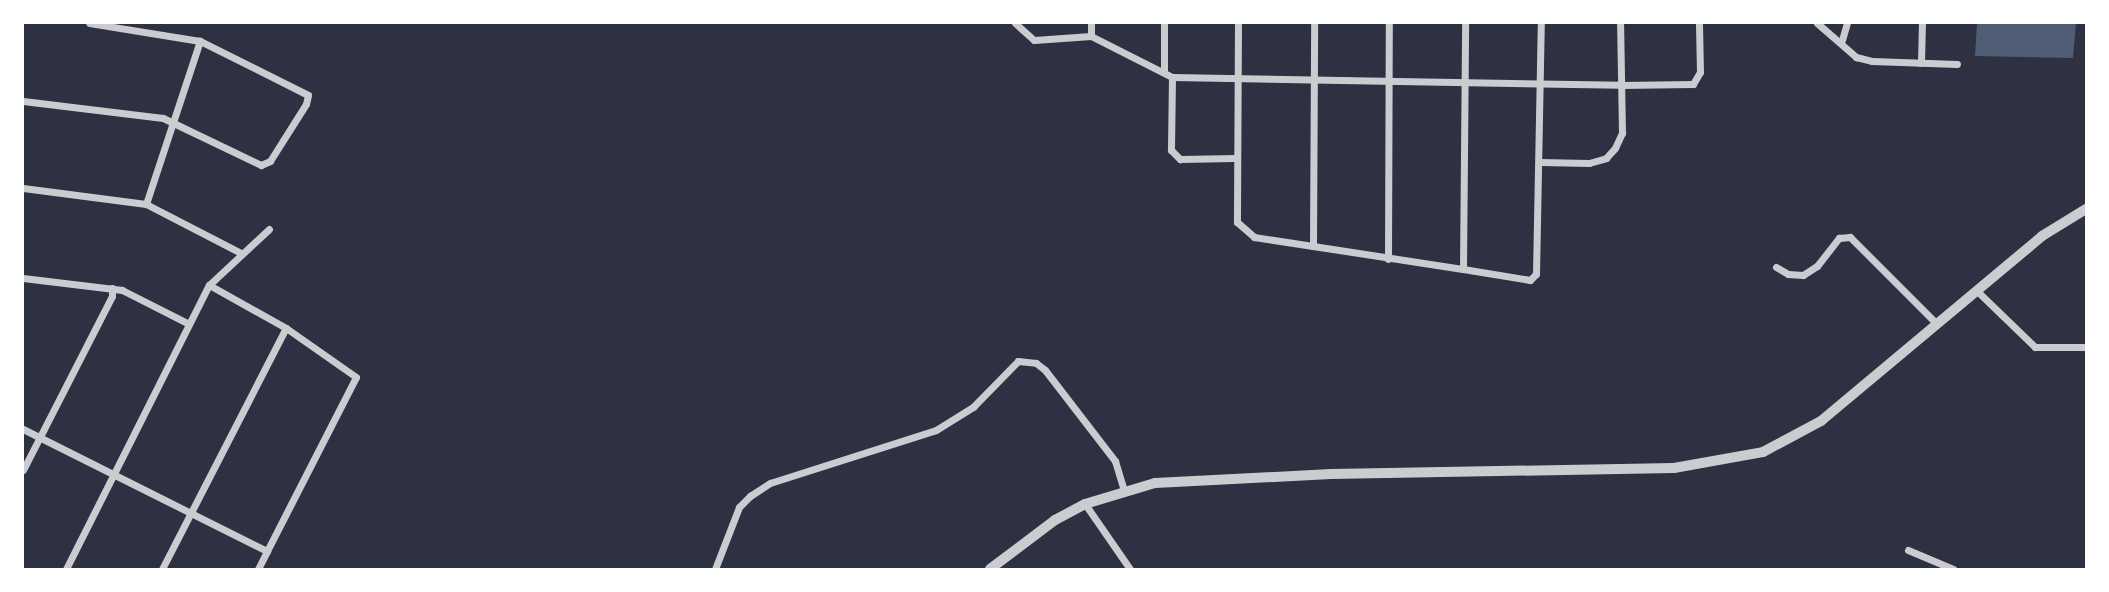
<!DOCTYPE html>
<style>
body{margin:0}
#map{position:relative;width:2109px;height:592px;overflow:hidden;background:#2d3142;font-family:"Source Sans 3",sans-serif}
div>[style]{position:absolute}
[style*='--x']{left:calc(var(--x)*1px);top:calc(var(--y)*1px);width:calc(var(--w)*1px);rotate:calc(var(--a)*1deg)}
.water>*{inset:0;background:#4f5d75}
.minor>*{height:7px;margin:-3.5px;padding:0 3.5px;transform-origin:3.5px;border-radius:3.5px;background:#caccd0}
.tertiary>*{height:10px;margin:-5px;padding:0 5px;transform-origin:5px;border-radius:5px;background:#caccd0}
span{translate:-50% -50%;white-space:nowrap;text-align:center;line-height:1.15;-webkit-text-stroke:7px #fff;paint-order:stroke}
.frame{position:absolute;inset:0;border:24px solid #fff;pointer-events:none}
</style>
<div id="map">
<div class="water">
<div style="clip-path:polygon(1977px 23px,2076px 23px,2073px 58px,1975px 56px)"></div>
</div>
<div class="minor">
<div style="--x:1015;--y:23;--w:25;--a:42"></div>
<div style="--x:1034;--y:40;--w:57;--a:-4"></div>
<div style="--x:1091;--y:36;--w:91;--a:26.8"></div>
<div style="--x:1172;--y:77;--w:449;--a:1"></div>
<div style="--x:1621;--y:85;--w:72;--a:-0.8"></div>
<div style="--x:1693;--y:84;--w:14;--a:-60"></div>
<div style="--x:1700;--y:72;--w:49;--a:-91.2"></div>
<div style="--x:1091;--y:23;--w:13;--a:90"></div>
<div style="--x:1238;--y:23;--w:199;--a:90.3"></div>
<div style="--x:1237;--y:222;--w:23;--a:41"></div>
<div style="--x:1254;--y:237;--w:211;--a:8.7"></div>
<div style="--x:1463;--y:269;--w:246;--a:-89.5"></div>
<div style="--x:1817;--y:23;--w:52;--a:41.1"></div>
<div style="--x:1856;--y:57;--w:16;--a:14"></div>
<div style="--x:1872;--y:61;--w:85;--a:2"></div>
<div style="--x:1842;--y:40;--w:18;--a:-74"></div>
<div style="--x:1921;--y:63;--w:40;--a:-88.6"></div>
<div style="--x:1164;--y:71;--w:48;--a:-90"></div>
<div style="--x:1172;--y:77;--w:73;--a:90.8"></div>
<div style="--x:1171;--y:150;--w:13;--a:45"></div>
<div style="--x:1180;--y:159;--w:55;--a:-1"></div>
<div style="--x:23;--y:101;--w:141;--a:6.9"></div>
<div style="--x:163;--y:118;--w:109;--a:25.6"></div>
<div style="--x:261;--y:165;--w:10;--a:-24"></div>
<div style="--x:270;--y:161;--w:67;--a:-57.7"></div>
<div style="--x:306;--y:104;--w:9;--a:-77"></div>
<div style="--x:308;--y:95;--w:121;--a:-153.4"></div>
<div style="--x:200;--y:41;--w:112;--a:-170.8"></div>
<div style="--x:1540;--y:162;--w:49;--a:1.2"></div>
<div style="--x:1589;--y:163;--w:18;--a:-16"></div>
<div style="--x:1606;--y:158;--w:13;--a:-48"></div>
<div style="--x:1615;--y:148;--w:17;--a:-65"></div>
<div style="--x:1622;--y:133;--w:110;--a:-91"></div>
<div style="--x:23;--y:188;--w:124;--a:7.4"></div>
<div style="--x:146;--y:204;--w:107;--a:27.3"></div>
<div style="--x:146;--y:204;--w:172;--a:-71.7"></div>
<div style="--x:1313;--y:246;--w:223;--a:-89.7"></div>
<div style="--x:1388;--y:259;--w:236;--a:-89.8"></div>
<div style="--x:1776;--y:267;--w:14;--a:30"></div>
<div style="--x:1788;--y:274;--w:15;--a:4"></div>
<div style="--x:1803;--y:275;--w:17;--a:-33"></div>
<div style="--x:1817;--y:266;--w:36;--a:-52"></div>
<div style="--x:1839;--y:238;--w:11;--a:-5"></div>
<div style="--x:1850;--y:237;--w:123;--a:45"></div>
<div style="--x:1463;--y:269;--w:68;--a:9.3"></div>
<div style="--x:1530;--y:280;--w:8;--a:-45"></div>
<div style="--x:1536;--y:274;--w:251;--a:-88.9"></div>
<div style="--x:23;--y:278;--w:100;--a:6.9"></div>
<div style="--x:122;--y:290;--w:75;--a:26.9"></div>
<div style="--x:1976;--y:290;--w:82;--a:44"></div>
<div style="--x:2035;--y:347;--w:51;--a:0"></div>
<div style="--x:23;--y:429;--w:273;--a:26.6"></div>
<div style="--x:267;--y:551;--w:195;--a:-62.9"></div>
<div style="--x:356;--y:377;--w:85;--a:-145"></div>
<div style="--x:286;--y:328;--w:88;--a:-150.8"></div>
<div style="--x:23;--y:470;--w:195;--a:-62.9"></div>
<div style="--x:112;--y:296;--w:8;--a:-90"></div>
<div style="--x:1085;--y:504;--w:79;--a:55.3"></div>
<div style="--x:1908;--y:550;--w:49;--a:22.9"></div>
<div style="--x:66;--y:569;--w:318;--a:-63.3"></div>
<div style="--x:209;--y:285;--w:82;--a:-43"></div>
<div style="--x:162;--y:569;--w:271;--a:-62.8"></div>
<div style="--x:258;--y:569;--w:20;--a:-63"></div>
<div style="--x:715;--y:569;--w:66;--a:-68.8"></div>
<div style="--x:739;--y:507;--w:16;--a:-45"></div>
<div style="--x:750;--y:496;--w:24;--a:-33"></div>
<div style="--x:770;--y:483;--w:174;--a:-17.7"></div>
<div style="--x:936;--y:430;--w:44;--a:-31.9"></div>
<div style="--x:973;--y:407;--w:64;--a:-45.6"></div>
<div style="--x:1018;--y:361;--w:18;--a:6"></div>
<div style="--x:1036;--y:363;--w:11;--a:38"></div>
<div style="--x:1045;--y:370;--w:115;--a:52.4"></div>
<div style="--x:1115;--y:461;--w:30;--a:73"></div>
</div>
<div class="tertiary">
<div style="--x:990;--y:569;--w:81;--a:-37"></div>
<div style="--x:1055;--y:520;--w:34;--a:-28"></div>
<div style="--x:1085;--y:504;--w:73;--a:-16.7"></div>
<div style="--x:1155;--y:483;--w:176;--a:-2.9"></div>
<div style="--x:1331;--y:474;--w:343;--a:-1"></div>
<div style="--x:1674;--y:468;--w:90;--a:-10.2"></div>
<div style="--x:1763;--y:452;--w:66;--a:-28.1"></div>
<div style="--x:1821;--y:421;--w:288;--a:-39.9"></div>
<div style="--x:2042;--y:236;--w:52;--a:-31.5"></div>
</div>
<div class="frame"></div>
</div>
